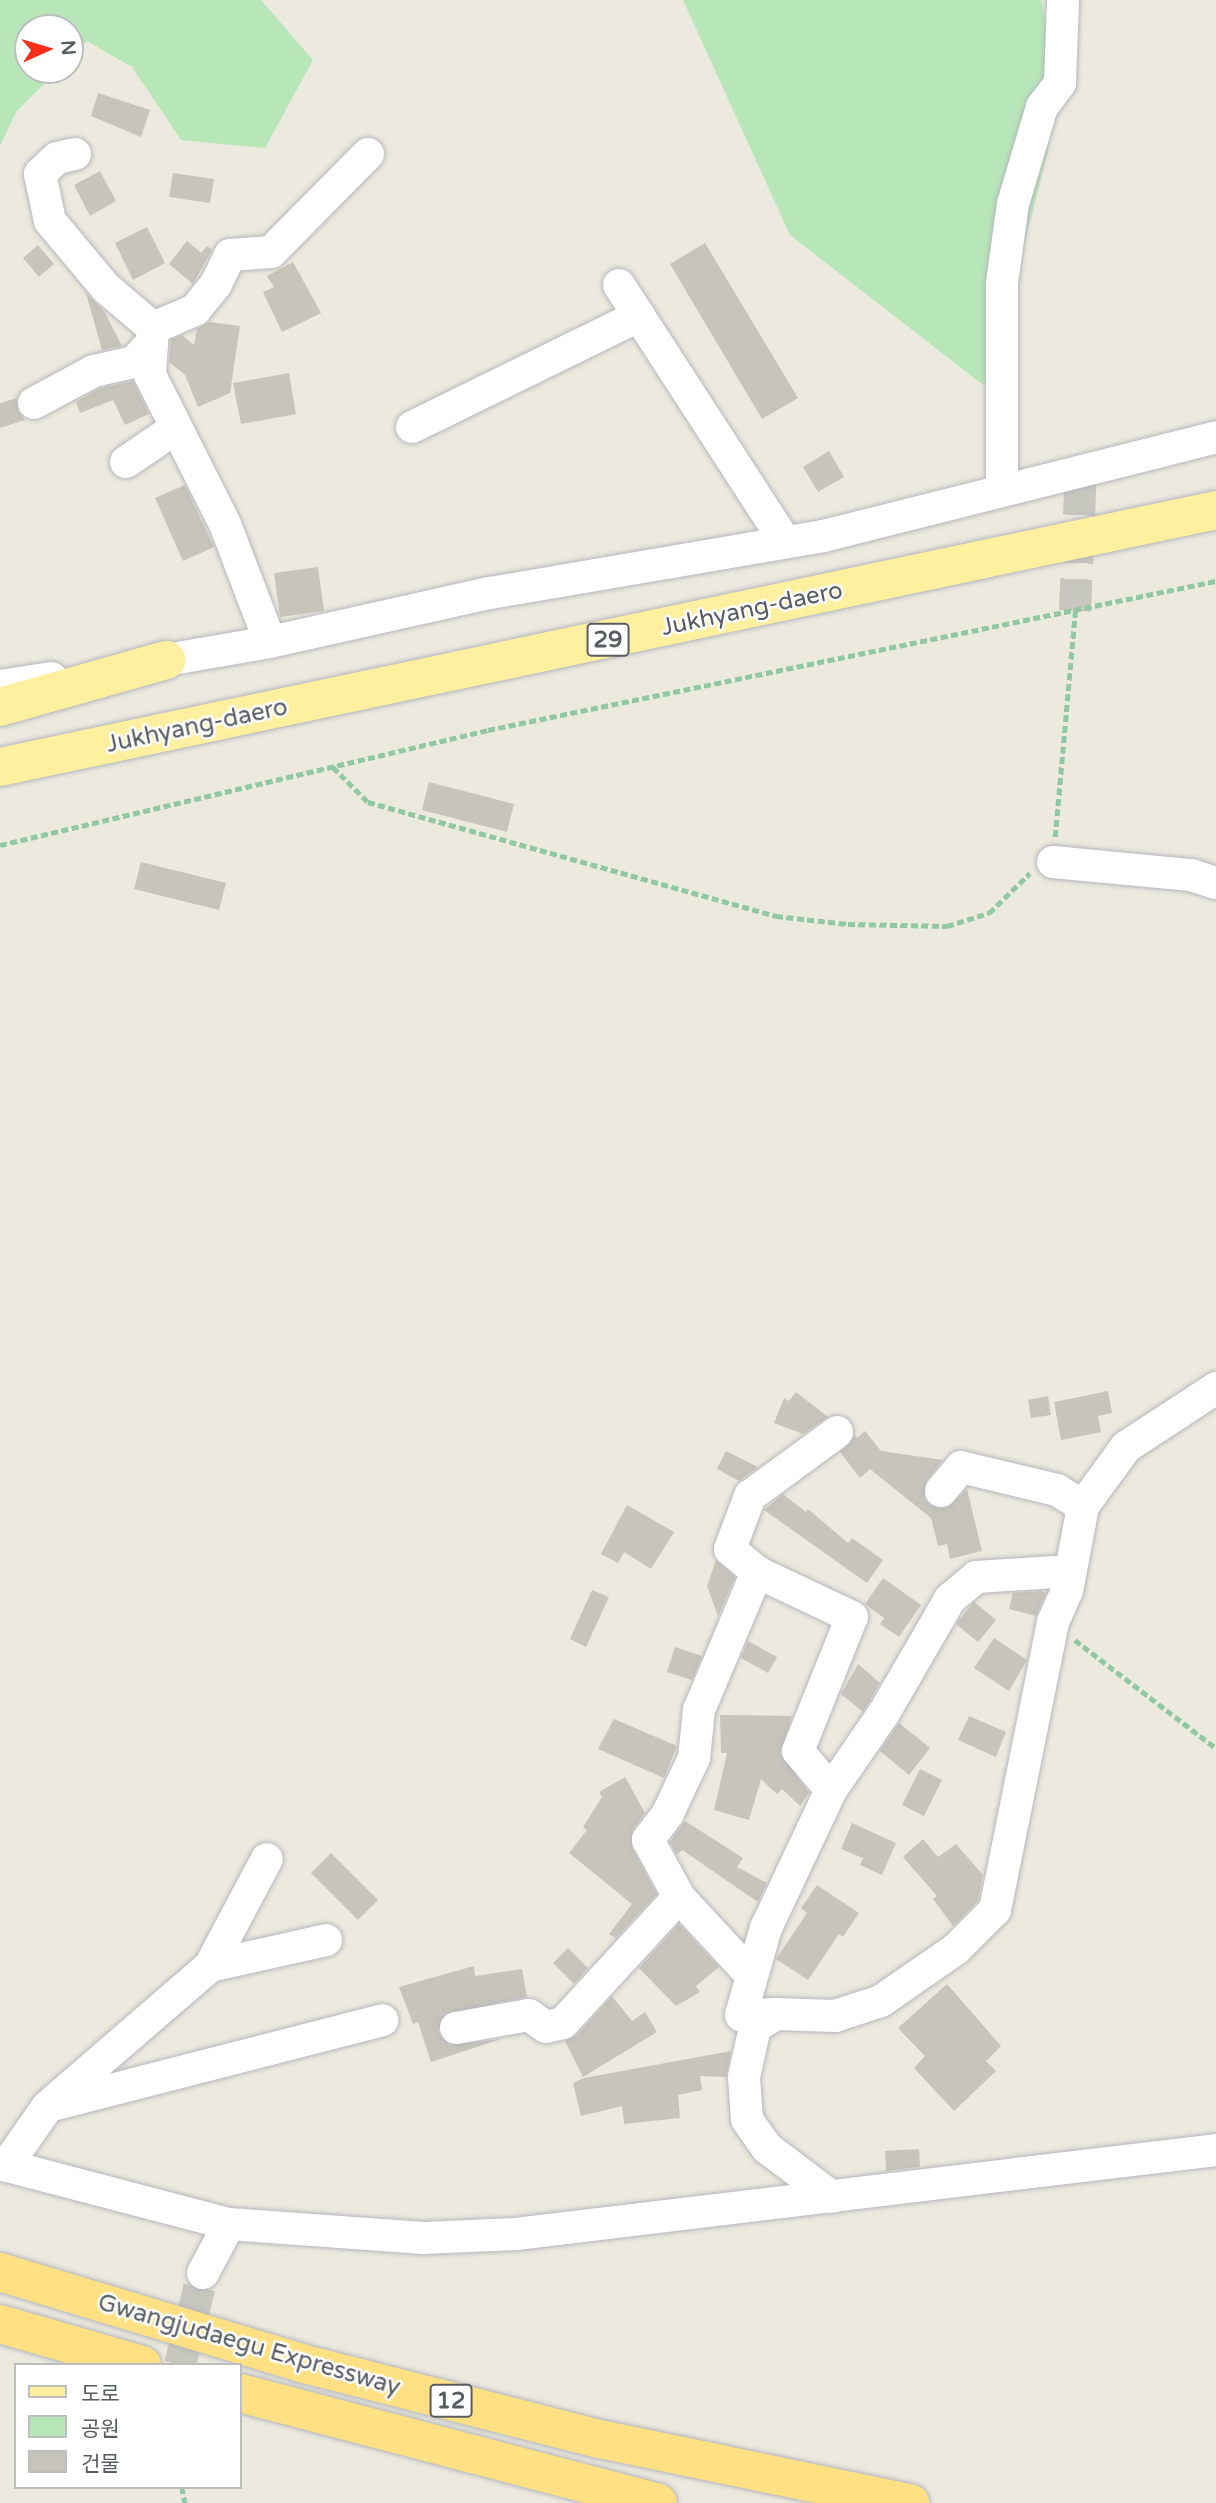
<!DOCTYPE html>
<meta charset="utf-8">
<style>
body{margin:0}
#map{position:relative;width:1216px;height:2503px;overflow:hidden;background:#ece9de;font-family:"Varela Round","Noto Sans KR",sans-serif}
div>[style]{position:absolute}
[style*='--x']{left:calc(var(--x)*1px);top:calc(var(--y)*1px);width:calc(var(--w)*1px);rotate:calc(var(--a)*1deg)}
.green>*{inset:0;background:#b7e7b8}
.building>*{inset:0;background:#c7c4bb}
.minor-tunnel>*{height:32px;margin-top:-16px;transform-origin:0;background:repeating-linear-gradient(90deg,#c7c6bf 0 32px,transparent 0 48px)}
.path>*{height:4.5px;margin-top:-2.25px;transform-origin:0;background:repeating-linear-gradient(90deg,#90c8a1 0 7px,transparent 0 10.5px)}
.roads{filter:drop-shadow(0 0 2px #b4b7bd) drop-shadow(0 0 2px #b4b7bd)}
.minor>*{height:32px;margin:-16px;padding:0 16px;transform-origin:16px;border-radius:16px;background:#fff}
.major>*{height:38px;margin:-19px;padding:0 19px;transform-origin:19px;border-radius:19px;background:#fff0a0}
.highway>*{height:38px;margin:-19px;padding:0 19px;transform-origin:19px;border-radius:19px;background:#ffe082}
span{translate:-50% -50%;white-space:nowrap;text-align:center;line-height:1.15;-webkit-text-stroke:5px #fff;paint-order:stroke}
.shield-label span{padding:2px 5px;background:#fff;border:2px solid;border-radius:5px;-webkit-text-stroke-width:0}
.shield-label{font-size:23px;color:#575c61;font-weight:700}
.street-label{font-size:24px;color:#575c61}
.legend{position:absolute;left:14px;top:2363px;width:228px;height:126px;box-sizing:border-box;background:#fff;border:2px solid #bcbec0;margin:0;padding:9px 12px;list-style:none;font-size:21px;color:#575c61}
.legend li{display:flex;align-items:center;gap:14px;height:35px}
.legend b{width:35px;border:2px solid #bcbec0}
.north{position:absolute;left:14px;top:14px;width:70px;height:70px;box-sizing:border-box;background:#fff;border:2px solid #bcbec0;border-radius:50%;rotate:86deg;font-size:19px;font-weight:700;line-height:28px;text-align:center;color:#575c61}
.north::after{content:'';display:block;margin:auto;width:24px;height:32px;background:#f72c19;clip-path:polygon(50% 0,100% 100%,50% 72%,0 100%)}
</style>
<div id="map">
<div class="green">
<div style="clip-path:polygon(0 0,261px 0,313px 60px,265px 148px,181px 140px,132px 67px,87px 41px,70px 58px,70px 28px,28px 28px,28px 70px,58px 70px,16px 112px,0 146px)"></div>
<div style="clip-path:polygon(683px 0,1041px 0,1060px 83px,1047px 155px,987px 388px,790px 235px)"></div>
</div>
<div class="building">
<div style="clip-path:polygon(98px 93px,150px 110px,141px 137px,91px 116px)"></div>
<div style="clip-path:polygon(100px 171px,116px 201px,90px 216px,74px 185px)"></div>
<div style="clip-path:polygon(173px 173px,214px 179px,210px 203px,169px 197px)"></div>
<div style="clip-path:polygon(147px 227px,165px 263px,133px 280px,115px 243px)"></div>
<div style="clip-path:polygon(187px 241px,201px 253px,207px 246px,212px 250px,193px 284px,169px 264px)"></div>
<div style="clip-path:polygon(705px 243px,798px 398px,762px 419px,670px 264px)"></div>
<div style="clip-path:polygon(38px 245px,54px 264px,39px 277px,23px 258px)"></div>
<div style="clip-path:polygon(293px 262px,321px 313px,282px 332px,263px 292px,274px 287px,267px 276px)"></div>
<div style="clip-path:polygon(86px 293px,104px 311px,122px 346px,102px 350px)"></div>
<div style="clip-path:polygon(209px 322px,240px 326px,230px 393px,198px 407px,185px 375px,169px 362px,171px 340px,182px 335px,194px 345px,197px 329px)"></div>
<div style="clip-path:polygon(289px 373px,296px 414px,241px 424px,233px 383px)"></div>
<div style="clip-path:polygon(133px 381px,149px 414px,125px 425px,113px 400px,80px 413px,76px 402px,100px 388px)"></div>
<div style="clip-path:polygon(17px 398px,18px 411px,25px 420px,0 428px,0 403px)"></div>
<div style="clip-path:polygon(829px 451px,844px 477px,818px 492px,803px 467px)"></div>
<div style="clip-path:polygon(185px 485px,214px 547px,183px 561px,155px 498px)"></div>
<div style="clip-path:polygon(318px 567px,324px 611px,280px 617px,274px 573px)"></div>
<div style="clip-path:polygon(429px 782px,514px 804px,507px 832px,422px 810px)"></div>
<div style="clip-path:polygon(141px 862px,226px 883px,219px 910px,134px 889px)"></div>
<div style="clip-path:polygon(1108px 1391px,1112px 1413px,1098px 1416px,1101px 1432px,1061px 1440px,1054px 1402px)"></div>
<div style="clip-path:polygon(796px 1392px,828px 1417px,803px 1434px,774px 1423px,784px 1398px,789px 1401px)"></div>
<div style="clip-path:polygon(1048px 1396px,1051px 1415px,1031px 1418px,1028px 1400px)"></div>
<div style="clip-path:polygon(865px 1431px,881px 1451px,943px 1460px,927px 1480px,924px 1498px,930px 1505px,947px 1508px,967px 1489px,982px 1551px,950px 1559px,947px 1544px,938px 1546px,931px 1518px,870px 1469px,860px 1478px,840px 1452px,855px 1435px,857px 1438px)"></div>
<div style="clip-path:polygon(726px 1451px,758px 1467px,739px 1481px,717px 1469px)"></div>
<div style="clip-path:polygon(783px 1494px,806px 1512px,808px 1509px,848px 1543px,852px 1538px,883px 1560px,867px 1583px,764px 1510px)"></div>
<div style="clip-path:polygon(627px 1505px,674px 1532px,651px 1569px,624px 1552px,618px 1563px,601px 1554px)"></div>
<div style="clip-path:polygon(716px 1560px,735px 1577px,718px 1616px,707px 1586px)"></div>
<div style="clip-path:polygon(883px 1578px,921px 1605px,899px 1637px,880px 1624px,884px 1618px,865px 1604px)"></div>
<div style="clip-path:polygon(592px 1590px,609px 1597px,586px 1647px,570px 1639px)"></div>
<div style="clip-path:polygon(1041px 1591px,1046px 1593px,1036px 1616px,1009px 1609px,1013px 1593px)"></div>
<div style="clip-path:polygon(974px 1602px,996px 1620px,978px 1642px,956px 1624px)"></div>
<div style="clip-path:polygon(994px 1638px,1027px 1660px,1009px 1691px,974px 1668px)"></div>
<div style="clip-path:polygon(748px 1641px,777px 1657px,768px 1673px,741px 1658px)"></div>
<div style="clip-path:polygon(675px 1647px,702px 1656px,692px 1680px,667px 1672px)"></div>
<div style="clip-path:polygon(858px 1664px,880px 1683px,863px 1712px,841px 1694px)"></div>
<div style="clip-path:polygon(720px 1715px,792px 1716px,780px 1753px,809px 1793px,800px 1806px,782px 1789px,777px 1794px,761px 1779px,749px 1820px,714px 1810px,727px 1753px,721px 1753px)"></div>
<div style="clip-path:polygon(969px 1716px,1006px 1732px,996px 1757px,958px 1740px)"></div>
<div style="clip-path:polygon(614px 1719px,677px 1746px,664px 1778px,598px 1749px)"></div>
<div style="clip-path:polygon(899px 1723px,930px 1748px,909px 1775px,880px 1751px)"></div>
<div style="clip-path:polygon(920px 1769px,942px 1780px,924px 1816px,902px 1805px)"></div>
<div style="clip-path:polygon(625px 1777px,645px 1813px,633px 1830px,632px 1848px,657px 1894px,616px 1938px,609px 1934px,632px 1904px,569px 1853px,587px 1830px,583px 1827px,602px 1797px,599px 1792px)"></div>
<div style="clip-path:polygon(685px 1821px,743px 1858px,737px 1867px,767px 1883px,758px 1902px,682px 1850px,677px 1855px,670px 1842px)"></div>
<div style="clip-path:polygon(852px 1823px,896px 1843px,882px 1875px,860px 1865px,863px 1858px,841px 1849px)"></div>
<div style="clip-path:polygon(923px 1839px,938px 1857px,956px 1844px,983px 1875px,978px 1901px,953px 1926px,933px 1899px,937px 1896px,903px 1857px)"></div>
<div style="clip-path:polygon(331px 1853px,378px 1900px,358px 1920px,311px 1873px)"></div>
<div style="clip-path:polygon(817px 1885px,859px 1913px,843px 1937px,839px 1934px,808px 1980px,776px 1959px,807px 1913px,801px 1908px)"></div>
<div style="clip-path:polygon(679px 1924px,719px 1967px,696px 1986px,700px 1992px,676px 2006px,639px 1968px)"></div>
<div style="clip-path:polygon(568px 1948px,588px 1968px,574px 1984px,553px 1963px)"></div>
<div style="clip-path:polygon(474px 1966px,475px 1976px,522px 1969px,527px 1997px,445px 2014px,438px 2031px,449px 2045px,501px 2039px,431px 2062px,418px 2022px,413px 2024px,399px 1987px)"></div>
<div style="clip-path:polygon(947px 1984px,1001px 2046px,986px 2061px,996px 2071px,954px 2111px,914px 2068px,925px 2056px,898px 2028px)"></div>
<div style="clip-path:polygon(612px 1996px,632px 2021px,645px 2012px,657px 2032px,583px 2077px,565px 2041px,577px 2035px)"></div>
<div style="clip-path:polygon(731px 2051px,726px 2077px,700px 2076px,702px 2090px,678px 2095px,680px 2118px,624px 2124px,622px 2106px,581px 2116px,573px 2083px,584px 2078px)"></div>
<div style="clip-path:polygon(919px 2149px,920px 2167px,886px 2171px,885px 2151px)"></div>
</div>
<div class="minor-tunnel">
<div style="--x:1075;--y:611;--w:141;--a:-87.6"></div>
<div style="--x:180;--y:2365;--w:95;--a:-76"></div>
</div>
<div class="path">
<div style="--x:333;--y:767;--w:49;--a:45"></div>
<div style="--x:368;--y:802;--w:424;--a:15.6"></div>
<div style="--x:776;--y:916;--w:72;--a:6.3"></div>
<div style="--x:848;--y:924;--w:99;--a:1.2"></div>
<div style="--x:947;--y:926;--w:44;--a:-17.2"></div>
<div style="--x:989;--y:913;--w:57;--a:-44.3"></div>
<div style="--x:1055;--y:837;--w:227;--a:-84.9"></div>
<div style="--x:0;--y:845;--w:501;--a:-13.26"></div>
<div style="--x:488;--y:730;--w:743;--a:-11.57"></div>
<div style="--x:1075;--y:1640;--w:178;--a:37.5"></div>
<div style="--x:182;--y:2487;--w:16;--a:79"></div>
</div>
<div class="roads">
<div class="minor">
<div style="--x:75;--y:154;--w:18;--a:167"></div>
<div style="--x:57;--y:158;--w:23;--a:137"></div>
<div style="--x:40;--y:174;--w:48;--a:78"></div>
<div style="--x:50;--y:221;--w:87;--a:50.1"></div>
<div style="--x:106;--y:288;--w:62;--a:40.4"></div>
<div style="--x:153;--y:328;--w:47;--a:93.7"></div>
<div style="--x:150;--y:375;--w:167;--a:63.3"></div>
<div style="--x:225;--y:524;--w:126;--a:69.1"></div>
<div style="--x:619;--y:285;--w:306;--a:57.1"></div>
<div style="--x:153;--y:328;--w:46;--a:-23.2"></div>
<div style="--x:195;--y:310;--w:33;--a:-51"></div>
<div style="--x:216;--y:284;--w:32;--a:-64"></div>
<div style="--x:230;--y:255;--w:41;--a:-4.2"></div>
<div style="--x:271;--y:252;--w:138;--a:-45.3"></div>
<div style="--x:34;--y:403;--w:68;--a:-28.1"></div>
<div style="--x:94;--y:371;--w:41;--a:-12.7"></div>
<div style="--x:134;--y:362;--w:26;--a:-47"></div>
<div style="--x:412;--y:427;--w:253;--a:-26.1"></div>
<div style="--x:126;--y:462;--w:60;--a:-34.2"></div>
<div style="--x:1002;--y:490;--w:207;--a:-90"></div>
<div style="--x:1002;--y:283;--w:80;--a:-82.1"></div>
<div style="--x:1013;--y:204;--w:101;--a:-73.4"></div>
<div style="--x:1042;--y:107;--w:30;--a:-53"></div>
<div style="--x:1060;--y:83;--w:83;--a:-87.9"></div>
<div style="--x:143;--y:664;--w:129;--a:-9.8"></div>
<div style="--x:270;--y:642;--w:225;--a:-12.6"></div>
<div style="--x:490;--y:593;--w:338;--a:-9.7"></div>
<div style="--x:823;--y:536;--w:405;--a:-14.1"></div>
<div style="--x:0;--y:686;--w:52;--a:-8.9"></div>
<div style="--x:1053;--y:862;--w:139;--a:5.4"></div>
<div style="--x:1191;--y:875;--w:26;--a:18"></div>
<div style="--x:941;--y:1491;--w:31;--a:-50"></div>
<div style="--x:961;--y:1467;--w:99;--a:13.5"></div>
<div style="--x:1057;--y:1490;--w:31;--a:32"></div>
<div style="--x:831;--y:1790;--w:51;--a:-130.2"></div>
<div style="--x:798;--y:1751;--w:144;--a:-68.1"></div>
<div style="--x:852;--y:1617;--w:105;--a:-154.7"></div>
<div style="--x:757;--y:1572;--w:35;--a:-140"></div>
<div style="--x:730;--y:1549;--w:57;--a:-69.3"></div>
<div style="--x:750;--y:1496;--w:108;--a:-36.3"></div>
<div style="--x:679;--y:1897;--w:106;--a:47.3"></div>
<div style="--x:210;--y:1966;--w:119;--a:-12.6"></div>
<div style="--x:776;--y:2014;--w:35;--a:178"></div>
<div style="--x:741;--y:2015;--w:91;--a:-74"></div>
<div style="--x:766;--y:1928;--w:153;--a:-64.8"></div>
<div style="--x:831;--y:1790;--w:93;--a:-55.5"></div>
<div style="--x:884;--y:1713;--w:132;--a:-59.9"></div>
<div style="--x:950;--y:1599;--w:34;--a:-40"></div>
<div style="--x:976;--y:1577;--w:95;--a:-3.6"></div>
<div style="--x:456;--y:2028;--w:74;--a:-10.1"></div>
<div style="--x:529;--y:2015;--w:21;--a:35"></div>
<div style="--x:546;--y:2027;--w:17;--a:-13"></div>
<div style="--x:563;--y:2023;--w:171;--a:-47.4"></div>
<div style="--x:679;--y:1897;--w:65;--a:-118.5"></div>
<div style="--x:648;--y:1840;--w:34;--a:-53"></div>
<div style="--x:668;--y:1813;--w:61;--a:-64.7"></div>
<div style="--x:694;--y:1758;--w:48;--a:-84.1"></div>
<div style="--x:699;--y:1710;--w:150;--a:-67.2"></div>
<div style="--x:56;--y:2104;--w:337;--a:-14.4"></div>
<div style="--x:0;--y:2164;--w:237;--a:14.7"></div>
<div style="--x:229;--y:2224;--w:195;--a:4.1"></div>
<div style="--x:423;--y:2238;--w:93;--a:-2.5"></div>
<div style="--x:516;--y:2234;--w:705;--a:-6.84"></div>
<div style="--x:6;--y:2166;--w:73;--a:-55"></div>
<div style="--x:48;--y:2106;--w:214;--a:-40.8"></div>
<div style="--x:210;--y:1966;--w:121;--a:-62"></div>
<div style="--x:832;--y:2197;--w:81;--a:-143"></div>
<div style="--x:767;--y:2148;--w:35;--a:-125"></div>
<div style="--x:747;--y:2119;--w:42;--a:-94.1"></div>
<div style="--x:744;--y:2077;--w:51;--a:-77.6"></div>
<div style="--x:755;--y:2027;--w:25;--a:-32"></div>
<div style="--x:776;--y:2014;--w:59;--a:1.9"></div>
<div style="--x:835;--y:2016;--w:48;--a:-18.1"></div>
<div style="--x:881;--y:2001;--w:91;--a:-34.7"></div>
<div style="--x:956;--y:1949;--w:55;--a:-45"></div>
<div style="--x:995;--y:1910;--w:294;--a:-78.6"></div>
<div style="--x:1053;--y:1622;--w:34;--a:-66"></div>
<div style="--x:1067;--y:1591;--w:86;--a:-79.3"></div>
<div style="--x:1083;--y:1506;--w:73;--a:-53.9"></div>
<div style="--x:1126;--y:1447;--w:108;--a:-33.2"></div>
<div style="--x:203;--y:2273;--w:55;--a:-62"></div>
</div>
<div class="major">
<div style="--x:0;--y:707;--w:173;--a:-15.8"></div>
<div style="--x:0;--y:767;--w:1243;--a:-11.93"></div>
</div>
<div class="highway">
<div style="--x:0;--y:2272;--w:314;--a:16.8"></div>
<div style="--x:301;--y:2363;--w:309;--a:14.3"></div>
<div style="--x:600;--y:2439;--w:317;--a:11.7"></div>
<div style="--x:0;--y:2324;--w:148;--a:16.1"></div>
<div style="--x:240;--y:2393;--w:432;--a:14.7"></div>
</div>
</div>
<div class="shield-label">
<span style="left:608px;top:640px">29</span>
<span style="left:451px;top:2401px">12</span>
</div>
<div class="street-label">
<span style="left:752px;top:609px;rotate:-12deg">Jukhyang-daero</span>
<span style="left:197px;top:726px;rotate:-12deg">Jukhyang-daero</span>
<span style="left:249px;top:2345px;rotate:16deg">Gwangjudaegu Expressway</span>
</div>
<ul class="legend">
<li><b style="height:9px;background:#fff0a0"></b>도로</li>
<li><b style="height:19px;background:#b7e7b8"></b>공원</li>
<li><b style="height:19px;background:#c7c4bb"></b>건물</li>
</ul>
<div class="north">N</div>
</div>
